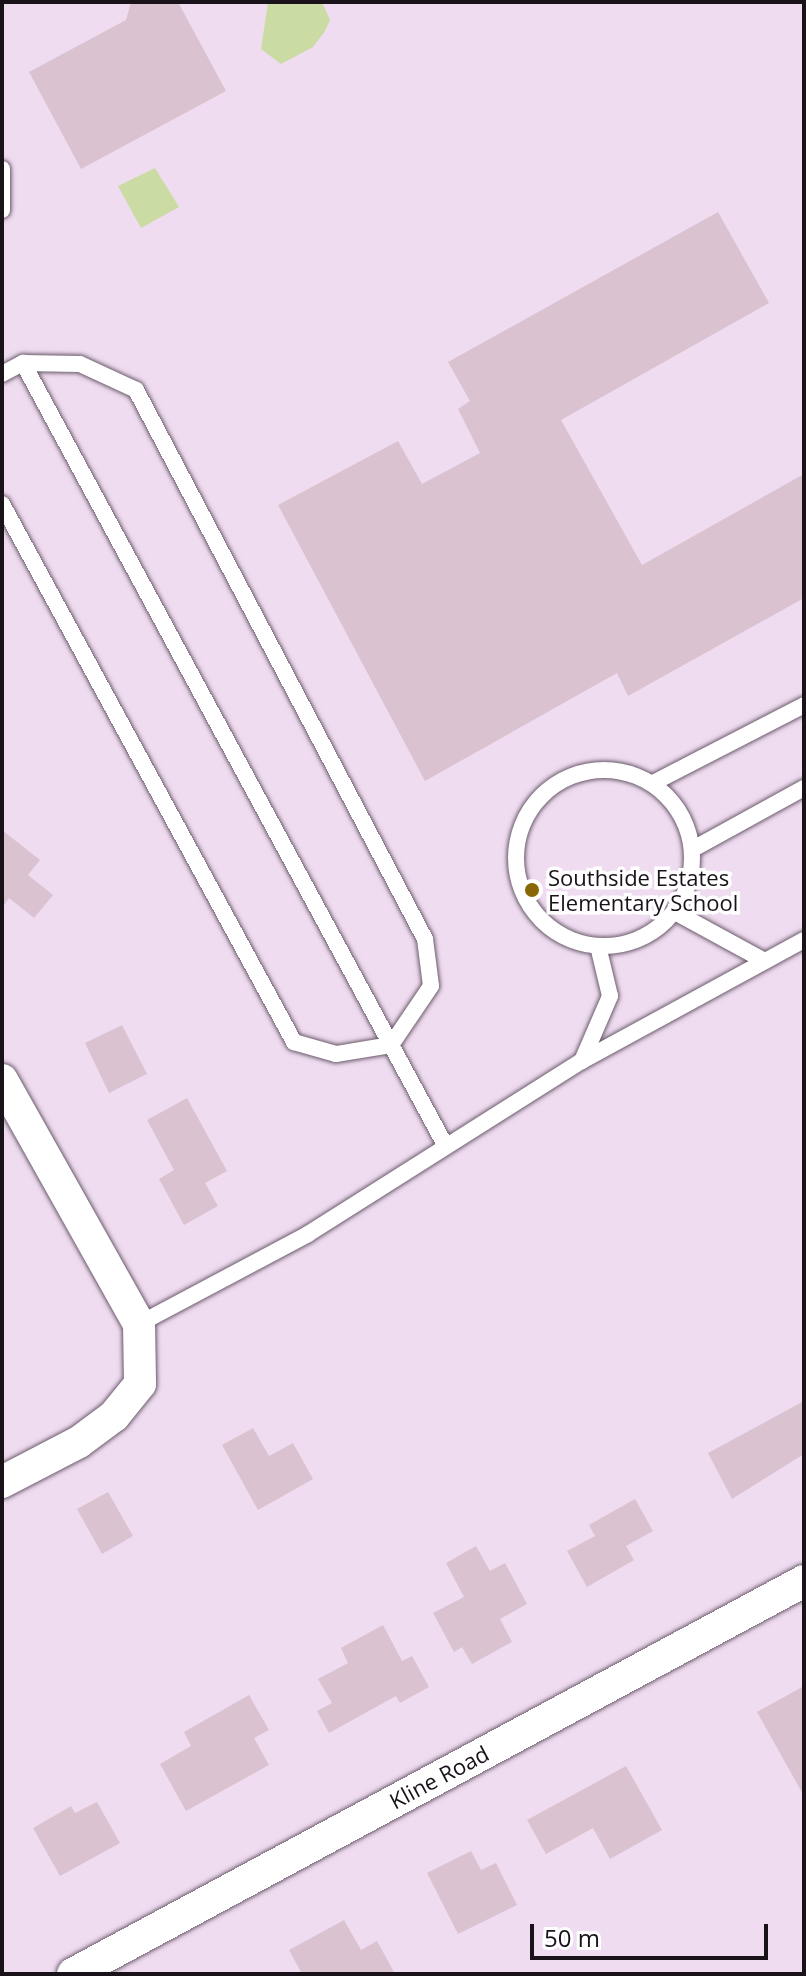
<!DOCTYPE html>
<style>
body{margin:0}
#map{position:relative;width:806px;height:1976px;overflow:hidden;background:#efdcf0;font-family:"Open Sans",sans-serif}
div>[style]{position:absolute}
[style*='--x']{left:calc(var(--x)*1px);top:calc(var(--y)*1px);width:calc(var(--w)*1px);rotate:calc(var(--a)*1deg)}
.green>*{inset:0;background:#cadba3}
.building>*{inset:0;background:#dac2d0}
.roads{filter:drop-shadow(0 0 2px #6c5c6d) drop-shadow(0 0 2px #6c5c6d)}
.lane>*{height:16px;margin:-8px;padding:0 8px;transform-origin:8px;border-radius:8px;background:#fff}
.lane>.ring{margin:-8px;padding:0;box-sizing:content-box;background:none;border:16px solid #fff;border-radius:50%}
.street>*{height:32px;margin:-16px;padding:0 16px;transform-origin:16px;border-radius:16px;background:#fff}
.dots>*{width:22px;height:22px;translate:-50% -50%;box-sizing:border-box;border:4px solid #fff;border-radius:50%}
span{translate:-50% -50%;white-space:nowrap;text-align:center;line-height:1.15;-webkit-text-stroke:7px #fff;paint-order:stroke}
.poi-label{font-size:22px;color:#191319}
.left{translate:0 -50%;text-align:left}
.street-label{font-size:22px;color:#191319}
.frame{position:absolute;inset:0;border:4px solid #191319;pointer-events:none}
.scale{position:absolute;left:530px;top:1924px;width:238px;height:36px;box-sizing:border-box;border:4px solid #191319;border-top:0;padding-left:10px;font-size:24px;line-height:28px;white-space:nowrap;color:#191319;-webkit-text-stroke:6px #fff;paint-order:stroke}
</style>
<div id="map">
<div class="green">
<div style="clip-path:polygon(268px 2px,322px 2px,330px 20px,325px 31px,313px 47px,281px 64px,261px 49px)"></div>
<div style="clip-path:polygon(155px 168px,179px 207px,141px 228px,118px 186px)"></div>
</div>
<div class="building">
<div style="clip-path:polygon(131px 2px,178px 2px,226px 91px,81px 169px,29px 72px,126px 20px)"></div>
<div style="clip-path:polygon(718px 212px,769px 303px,561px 420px,642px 565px,804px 474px,804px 598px,628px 696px,617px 673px,425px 781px,278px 505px,398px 441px,422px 484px,480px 453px,458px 409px,470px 401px,448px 362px)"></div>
<div style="clip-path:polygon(2px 830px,40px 860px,28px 875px,53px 895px,34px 918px,9px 898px,2px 908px)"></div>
<div style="clip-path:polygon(122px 1025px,147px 1074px,109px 1093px,85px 1043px)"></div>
<div style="clip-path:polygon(187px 1098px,227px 1171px,205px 1183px,218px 1206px,184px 1225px,159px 1179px,174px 1170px,147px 1120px)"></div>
<div style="clip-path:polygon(804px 1401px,804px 1454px,732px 1499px,708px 1453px)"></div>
<div style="clip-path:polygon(253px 1428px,269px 1456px,293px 1443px,313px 1479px,258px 1510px,222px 1445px)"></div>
<div style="clip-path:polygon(108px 1492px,133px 1536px,102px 1554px,77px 1509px)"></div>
<div style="clip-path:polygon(635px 1499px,653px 1531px,626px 1546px,634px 1560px,587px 1587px,567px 1551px,595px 1536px,589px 1525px)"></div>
<div style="clip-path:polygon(476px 1546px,490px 1571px,505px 1563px,527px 1604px,500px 1619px,512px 1642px,472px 1664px,462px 1647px,454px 1652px,433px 1613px,464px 1597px,446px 1563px)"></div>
<div style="clip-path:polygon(383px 1625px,402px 1661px,412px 1656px,429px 1687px,400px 1703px,396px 1696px,329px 1733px,317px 1711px,332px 1703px,318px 1679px,348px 1663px,341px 1648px)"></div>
<div style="clip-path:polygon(804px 1686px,804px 1796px,757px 1712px)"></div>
<div style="clip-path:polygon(249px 1695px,269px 1730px,254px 1738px,269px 1765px,186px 1811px,160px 1764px,191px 1746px,184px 1732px)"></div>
<div style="clip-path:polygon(626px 1766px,662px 1830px,610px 1859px,593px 1828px,546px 1854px,527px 1820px)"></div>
<div style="clip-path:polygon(97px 1802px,120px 1843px,60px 1876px,33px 1828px,71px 1806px,75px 1813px)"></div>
<div style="clip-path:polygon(471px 1851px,481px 1870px,496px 1863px,517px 1905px,458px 1934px,427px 1873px)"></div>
<div style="clip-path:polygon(344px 1920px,361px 1950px,377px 1941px,395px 1974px,302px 1974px,289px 1950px)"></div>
</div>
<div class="roads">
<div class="lane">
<div style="--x:2;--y:169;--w:41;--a:90"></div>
<div style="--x:23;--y:363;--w:886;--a:61.64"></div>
<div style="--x:2;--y:374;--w:24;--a:-28"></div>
<div style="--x:23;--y:363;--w:57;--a:1"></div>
<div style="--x:80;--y:364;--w:62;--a:24.9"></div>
<div style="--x:136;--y:390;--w:620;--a:62.24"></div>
<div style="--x:425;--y:939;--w:47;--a:82.7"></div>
<div style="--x:431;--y:986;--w:71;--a:124.1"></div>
<div style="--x:391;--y:1045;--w:56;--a:170.7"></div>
<div style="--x:336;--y:1054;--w:44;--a:-164.1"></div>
<div style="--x:294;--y:1042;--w:612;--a:-118.49"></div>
<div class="ring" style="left:516px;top:770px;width:160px;height:160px"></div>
<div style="--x:653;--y:783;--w:170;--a:-27.3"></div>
<div style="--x:693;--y:849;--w:127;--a:-28.8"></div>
<div style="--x:675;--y:912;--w:102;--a:28.6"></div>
<div style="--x:582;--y:1061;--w:71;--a:-66.7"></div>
<div style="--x:610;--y:996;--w:51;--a:-103.5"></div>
<div style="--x:139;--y:1324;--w:191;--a:-28"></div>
<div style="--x:308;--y:1234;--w:324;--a:-32.3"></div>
<div style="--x:582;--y:1061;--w:253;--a:-28.6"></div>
</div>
<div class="street">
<div style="--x:2;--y:1080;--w:280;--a:60.7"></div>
<div style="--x:139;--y:1324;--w:60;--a:89"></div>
<div style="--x:140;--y:1384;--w:41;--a:129.1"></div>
<div style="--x:114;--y:1416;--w:44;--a:143.4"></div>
<div style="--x:79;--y:1442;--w:87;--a:152.5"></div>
<div style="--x:73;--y:1974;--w:830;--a:-28.26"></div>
</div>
</div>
<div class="dots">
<div style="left:532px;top:890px;background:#896704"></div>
</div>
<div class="poi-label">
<span class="left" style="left:548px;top:890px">Southside Estates<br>Elementary School</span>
</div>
<div class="street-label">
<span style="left:439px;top:1777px;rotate:-28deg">Kline Road</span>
</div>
<div class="frame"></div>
<div class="scale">50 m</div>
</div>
